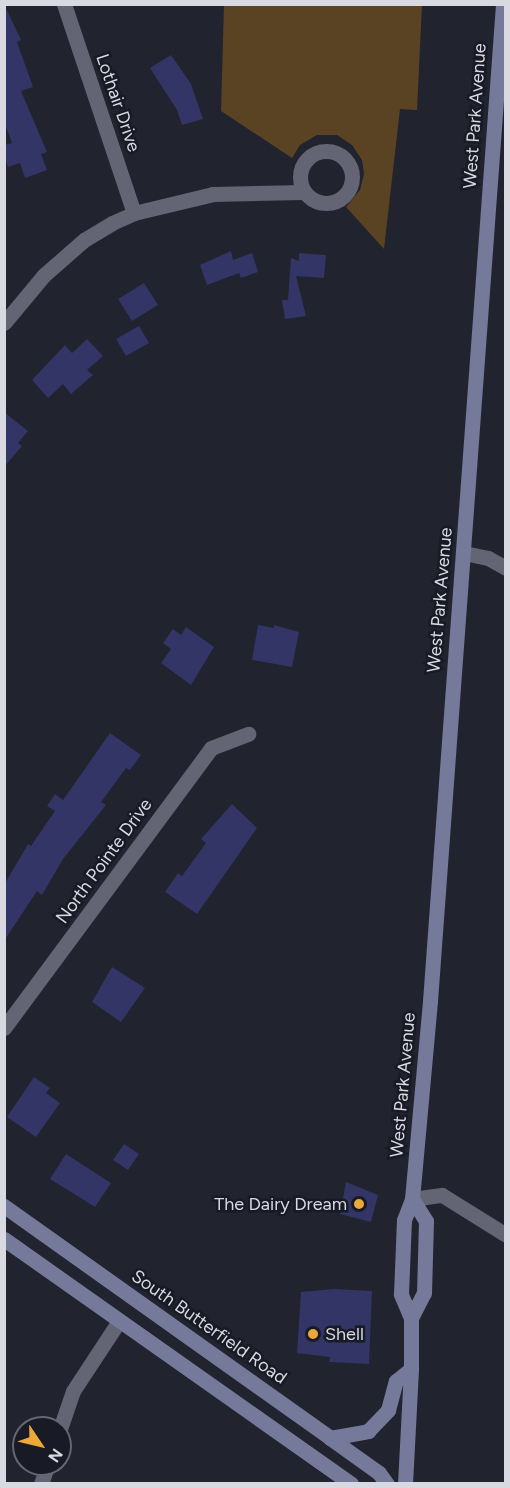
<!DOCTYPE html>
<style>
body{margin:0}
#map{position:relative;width:510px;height:1488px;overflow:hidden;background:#21232f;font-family:Figtree,sans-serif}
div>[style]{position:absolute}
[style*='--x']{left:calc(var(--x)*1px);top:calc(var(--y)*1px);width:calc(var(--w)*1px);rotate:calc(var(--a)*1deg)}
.green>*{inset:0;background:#594323}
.building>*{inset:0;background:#323565}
.street>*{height:15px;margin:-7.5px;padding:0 7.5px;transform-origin:7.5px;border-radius:7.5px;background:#636574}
.street>.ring{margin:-7.5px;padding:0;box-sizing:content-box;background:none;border:15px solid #636574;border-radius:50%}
.secondary>*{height:15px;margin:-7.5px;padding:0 7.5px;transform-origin:7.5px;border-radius:7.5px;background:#75799a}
.dots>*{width:16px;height:16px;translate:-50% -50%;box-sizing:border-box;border:3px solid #181a25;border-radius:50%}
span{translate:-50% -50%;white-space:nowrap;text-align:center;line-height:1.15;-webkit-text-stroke:5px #181a25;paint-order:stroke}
.street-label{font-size:18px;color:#d8d9e1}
.poi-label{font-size:18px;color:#d8d9e1}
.right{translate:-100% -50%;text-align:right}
.left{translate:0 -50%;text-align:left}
.frame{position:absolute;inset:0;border:6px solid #d8d9e1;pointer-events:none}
.north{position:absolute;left:12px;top:1416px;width:60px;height:60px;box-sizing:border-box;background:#181a25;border:2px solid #656670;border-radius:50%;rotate:125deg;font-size:16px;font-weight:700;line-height:24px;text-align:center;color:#d8d9e1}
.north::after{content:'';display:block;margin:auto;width:21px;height:27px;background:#eca93a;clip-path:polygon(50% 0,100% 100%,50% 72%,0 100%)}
</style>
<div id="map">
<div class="green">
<div style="clip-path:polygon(224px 5px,422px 5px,417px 110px,400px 109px,384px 249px,346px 207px,360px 190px,364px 174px,362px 160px,352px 145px,337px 135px,317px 135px,300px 145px,292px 158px,221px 111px)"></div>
</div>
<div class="building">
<div style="clip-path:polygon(4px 4px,21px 40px,17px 42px,33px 87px,21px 91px,47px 152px,41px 154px,47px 170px,25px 178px,20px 163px,8px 167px,4px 156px,4px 145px,12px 143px,4px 121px)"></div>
<div style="clip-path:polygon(171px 55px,191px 84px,203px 119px,182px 125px,177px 110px,150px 68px)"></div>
<div style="clip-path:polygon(231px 251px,233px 260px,252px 253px,258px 272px,241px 278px,239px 273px,207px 285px,200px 265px)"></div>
<div style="clip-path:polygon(299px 253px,326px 255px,324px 278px,296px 276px,306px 316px,285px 319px,282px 300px,288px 300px,291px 258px,299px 261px)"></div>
<div style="clip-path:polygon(144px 283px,158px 305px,132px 321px,118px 299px)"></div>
<div style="clip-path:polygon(139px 326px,149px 343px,126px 356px,116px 339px)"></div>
<div style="clip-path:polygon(87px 339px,103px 356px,87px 370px,93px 375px,71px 394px,63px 384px,48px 398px,32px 380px,65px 345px,72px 353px)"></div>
<div style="clip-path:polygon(4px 412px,28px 431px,18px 443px,22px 446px,4px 467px)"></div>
<div style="clip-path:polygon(258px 625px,274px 628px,274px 625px,299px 632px,292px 667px,252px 660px)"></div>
<div style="clip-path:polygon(186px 627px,214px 647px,191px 685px,161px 663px,171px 649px,163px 643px,173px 629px,181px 635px)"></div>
<div style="clip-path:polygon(110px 733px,141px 755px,130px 770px,126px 768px,101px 802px,106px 805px,63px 859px,42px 895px,37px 891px,4px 941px,4px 885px,28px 844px,31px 846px,55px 811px,47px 806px,55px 794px,63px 800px)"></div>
<div style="clip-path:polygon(232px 804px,257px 828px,197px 914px,165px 892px,178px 873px,182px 876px,206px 843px,201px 839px)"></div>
<div style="clip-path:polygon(112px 967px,145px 988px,121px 1022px,92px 1002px)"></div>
<div style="clip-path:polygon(34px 1077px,50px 1088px,46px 1093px,60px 1103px,36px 1137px,7px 1117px)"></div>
<div style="clip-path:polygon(124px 1144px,139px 1154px,128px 1170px,113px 1160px)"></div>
<div style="clip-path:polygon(66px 1154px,111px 1183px,95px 1207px,50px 1179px)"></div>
<div style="clip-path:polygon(346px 1182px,378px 1195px,371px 1222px,340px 1214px)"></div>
<div style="clip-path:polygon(334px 1289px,372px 1291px,369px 1364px,329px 1362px,330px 1357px,297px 1353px,301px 1292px)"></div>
</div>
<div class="street">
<div style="--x:64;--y:4;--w:220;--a:71.5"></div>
<div class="ring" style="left:300px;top:151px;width:37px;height:37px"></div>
<div style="--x:4;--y:323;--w:62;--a:-50.2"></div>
<div style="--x:44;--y:275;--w:53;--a:-41.2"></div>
<div style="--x:84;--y:240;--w:33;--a:-31"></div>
<div style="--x:112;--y:223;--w:24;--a:-24"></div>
<div style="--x:134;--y:213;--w:81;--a:-13.5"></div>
<div style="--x:213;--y:194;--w:91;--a:-1.3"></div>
<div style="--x:464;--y:553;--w:25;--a:12"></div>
<div style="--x:488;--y:558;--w:21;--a:29"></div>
<div style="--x:4;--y:1028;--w:348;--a:-53.5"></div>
<div style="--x:211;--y:748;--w:40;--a:-21"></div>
<div style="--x:412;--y:1199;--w:30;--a:-8"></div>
<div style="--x:442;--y:1195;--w:75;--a:32"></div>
<div style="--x:60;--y:1429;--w:40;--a:-71.1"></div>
<div style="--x:73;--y:1391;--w:84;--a:-56.7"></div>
<div style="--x:41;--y:1484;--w:21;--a:-71"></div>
</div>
<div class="secondary">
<div style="--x:4;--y:1206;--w:400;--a:35.4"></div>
<div style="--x:330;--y:1438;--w:60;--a:35.5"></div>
<div style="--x:379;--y:1473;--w:14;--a:54"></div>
<div style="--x:4;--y:1239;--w:425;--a:35.2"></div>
<div style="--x:411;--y:1318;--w:28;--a:-63"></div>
<div style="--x:424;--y:1293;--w:72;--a:-88.4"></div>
<div style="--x:426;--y:1221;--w:26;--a:-122"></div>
<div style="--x:330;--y:1438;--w:39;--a:-10"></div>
<div style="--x:368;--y:1431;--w:29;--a:-46"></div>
<div style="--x:388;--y:1410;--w:30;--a:-75"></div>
<div style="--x:396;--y:1381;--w:19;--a:-39"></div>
<div style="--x:405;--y:1484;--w:115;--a:-87"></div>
<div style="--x:411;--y:1369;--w:51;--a:-90"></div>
<div style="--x:411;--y:1318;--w:26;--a:-113"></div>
<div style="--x:401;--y:1294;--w:74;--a:-87.7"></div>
<div style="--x:404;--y:1220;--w:22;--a:-69"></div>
<div style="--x:412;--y:1199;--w:199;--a:-84.8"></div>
<div style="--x:430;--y:1001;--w:1000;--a:-85.81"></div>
</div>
<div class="dots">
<div style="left:359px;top:1204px;background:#eca93a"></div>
<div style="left:313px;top:1334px;background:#eca93a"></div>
</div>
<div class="street-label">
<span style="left:118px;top:103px;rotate:71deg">Lothair Drive</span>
<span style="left:475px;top:116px;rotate:-86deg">West Park Avenue</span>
<span style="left:440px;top:600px;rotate:-85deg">West Park Avenue</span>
<span style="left:104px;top:861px;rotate:-54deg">North Pointe Drive</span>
<span style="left:403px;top:1085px;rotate:-85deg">West Park Avenue</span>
<span style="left:209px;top:1327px;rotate:35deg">South Butterfield Road</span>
</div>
<div class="poi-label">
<span class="right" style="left:347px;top:1204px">The Dairy Dream</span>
<span class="left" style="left:325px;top:1334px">Shell</span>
</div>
<div class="frame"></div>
<div class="north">N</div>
</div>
